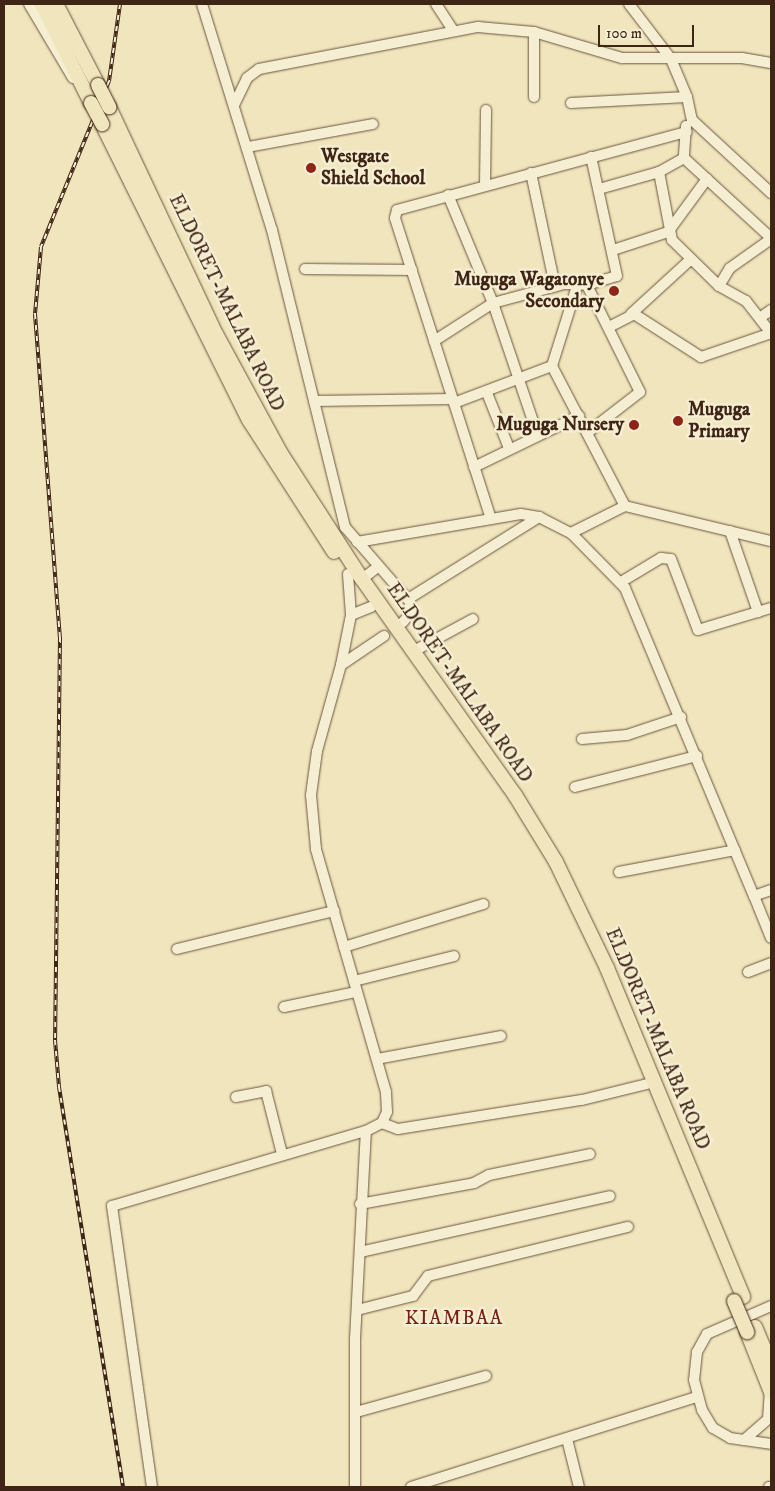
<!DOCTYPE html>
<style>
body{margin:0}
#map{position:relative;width:775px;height:1491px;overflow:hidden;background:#f0e5bc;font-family:"IM FELL DW Pica",serif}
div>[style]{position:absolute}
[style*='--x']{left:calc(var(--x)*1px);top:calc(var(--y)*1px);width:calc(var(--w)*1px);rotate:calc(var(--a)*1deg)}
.roads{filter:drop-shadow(0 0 1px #6b553f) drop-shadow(0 0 1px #6b553f)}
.minor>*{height:10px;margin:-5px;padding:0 5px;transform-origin:5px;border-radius:5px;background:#f5eed3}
.highway>*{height:14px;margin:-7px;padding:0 7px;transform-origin:7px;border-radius:7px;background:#f0e5bc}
.rail>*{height:4px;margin-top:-2px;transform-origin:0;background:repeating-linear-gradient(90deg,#f5eed3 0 5.5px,#3f2515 0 11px);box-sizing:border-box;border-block:1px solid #3f2515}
.bridges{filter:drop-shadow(0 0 1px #3f2515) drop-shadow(0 0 1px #3f2515)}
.highway-bridge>*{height:14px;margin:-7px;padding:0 7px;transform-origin:7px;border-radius:7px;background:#f0e5bc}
.dots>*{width:14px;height:14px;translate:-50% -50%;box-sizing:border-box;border:2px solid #f5eed3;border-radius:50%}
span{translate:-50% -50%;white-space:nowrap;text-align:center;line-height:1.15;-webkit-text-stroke:5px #f5eed3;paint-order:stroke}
.poi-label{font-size:19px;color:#3f2515;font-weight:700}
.left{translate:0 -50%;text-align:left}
.right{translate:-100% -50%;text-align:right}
.street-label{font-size:19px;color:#3f2515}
.neighbourhood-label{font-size:20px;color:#7a1f14;letter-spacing:1px}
.frame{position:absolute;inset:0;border:5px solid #3f2515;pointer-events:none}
.scale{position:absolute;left:598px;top:25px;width:96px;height:22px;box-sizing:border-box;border:2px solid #3f2515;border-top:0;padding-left:6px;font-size:15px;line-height:18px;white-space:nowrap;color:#3f2515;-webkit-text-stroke:4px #f5eed3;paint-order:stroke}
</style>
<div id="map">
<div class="roads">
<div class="minor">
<div style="--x:29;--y:4;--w:86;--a:59.3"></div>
<div style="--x:202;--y:4;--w:237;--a:72.8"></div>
<div style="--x:272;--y:230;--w:306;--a:76.2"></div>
<div style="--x:345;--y:527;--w:99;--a:49.1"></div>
<div style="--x:410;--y:602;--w:12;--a:90"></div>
<div style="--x:410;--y:614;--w:11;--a:131"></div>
<div style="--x:436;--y:4;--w:31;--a:57"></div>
<div style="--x:629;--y:4;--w:69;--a:52.6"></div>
<div style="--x:671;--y:59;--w:41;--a:67.2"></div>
<div style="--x:687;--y:97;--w:24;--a:78"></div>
<div style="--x:692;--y:120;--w:108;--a:42.7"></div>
<div style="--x:534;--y:97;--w:65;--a:-90"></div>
<div style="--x:571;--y:103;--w:116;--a:-3"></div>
<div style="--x:234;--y:105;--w:30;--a:-64"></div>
<div style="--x:247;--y:78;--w:15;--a:-37"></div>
<div style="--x:259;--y:69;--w:223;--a:-10.9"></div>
<div style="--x:478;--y:27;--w:56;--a:5.1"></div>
<div style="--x:534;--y:32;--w:92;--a:16.5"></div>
<div style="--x:622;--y:58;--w:120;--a:0"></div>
<div style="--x:742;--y:58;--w:29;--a:10"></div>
<div style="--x:686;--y:126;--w:32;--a:94"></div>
<div style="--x:684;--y:158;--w:118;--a:42.6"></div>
<div style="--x:248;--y:147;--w:127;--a:-10.4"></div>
<div style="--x:659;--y:172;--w:69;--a:79.2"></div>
<div style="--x:672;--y:240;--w:66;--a:44.4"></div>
<div style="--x:719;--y:286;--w:31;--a:29"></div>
<div style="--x:746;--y:301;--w:41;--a:52"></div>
<div style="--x:531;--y:173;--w:116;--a:78"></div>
<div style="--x:485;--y:185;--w:75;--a:-89.2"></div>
<div style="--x:599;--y:189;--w:62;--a:-15.8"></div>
<div style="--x:659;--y:172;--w:29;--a:-29"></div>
<div style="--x:448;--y:195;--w:117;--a:67.4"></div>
<div style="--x:493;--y:303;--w:137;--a:71.3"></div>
<div style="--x:613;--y:250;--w:58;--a:-18.1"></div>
<div style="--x:668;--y:232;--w:66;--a:-53.7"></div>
<div style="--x:305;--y:269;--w:107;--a:0.5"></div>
<div style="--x:577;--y:286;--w:84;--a:107.4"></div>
<div style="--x:552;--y:366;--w:158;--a:62.5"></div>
<div style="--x:719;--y:286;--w:21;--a:-59"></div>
<div style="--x:730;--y:268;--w:50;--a:-35.3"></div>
<div style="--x:631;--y:314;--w:80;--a:-42.5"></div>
<div style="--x:761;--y:317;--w:12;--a:-35"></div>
<div style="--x:609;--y:327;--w:28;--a:-27"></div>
<div style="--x:634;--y:314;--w:80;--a:32.7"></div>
<div style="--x:701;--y:357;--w:74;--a:-18.9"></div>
<div style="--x:434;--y:341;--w:70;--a:-32.8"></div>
<div style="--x:493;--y:303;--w:73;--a:-15"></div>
<div style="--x:564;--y:284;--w:23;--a:2"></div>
<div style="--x:587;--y:285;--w:31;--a:-17"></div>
<div style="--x:617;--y:276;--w:122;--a:-102.3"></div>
<div style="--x:487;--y:393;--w:59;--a:68.2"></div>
<div style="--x:314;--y:401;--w:139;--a:-0.8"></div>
<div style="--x:454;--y:403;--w:105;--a:-20.7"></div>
<div style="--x:587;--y:433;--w:67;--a:-37.7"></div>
<div style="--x:640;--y:392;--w:119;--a:-116.4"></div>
<div style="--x:474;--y:467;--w:117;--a:-25.9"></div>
<div style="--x:491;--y:519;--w:316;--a:-107.7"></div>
<div style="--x:395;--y:218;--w:8;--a:-76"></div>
<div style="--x:397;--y:210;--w:300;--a:-15.1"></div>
<div style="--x:730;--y:531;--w:86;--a:70.9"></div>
<div style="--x:571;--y:533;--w:60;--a:-26.6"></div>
<div style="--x:625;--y:506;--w:150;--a:13.5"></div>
<div style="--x:357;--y:542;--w:166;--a:-9.7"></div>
<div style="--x:521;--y:514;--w:18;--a:9"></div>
<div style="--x:539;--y:517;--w:36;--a:27"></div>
<div style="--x:571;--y:533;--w:77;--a:45.5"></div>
<div style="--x:625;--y:588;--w:334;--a:67.3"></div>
<div style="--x:362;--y:579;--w:21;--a:-37"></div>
<div style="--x:621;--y:582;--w:47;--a:-31"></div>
<div style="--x:661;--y:558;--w:10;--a:6"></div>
<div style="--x:671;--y:559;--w:76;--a:69.2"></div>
<div style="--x:698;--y:630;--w:76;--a:-16.8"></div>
<div style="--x:408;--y:599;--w:155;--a:-32"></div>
<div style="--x:351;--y:615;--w:22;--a:-22"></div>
<div style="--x:414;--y:651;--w:67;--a:-28.5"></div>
<div style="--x:341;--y:665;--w:51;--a:-78.7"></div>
<div style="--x:351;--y:615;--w:41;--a:-94.2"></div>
<div style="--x:582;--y:739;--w:45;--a:-5.1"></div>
<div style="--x:627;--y:735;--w:57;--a:-18.4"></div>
<div style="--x:575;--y:787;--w:126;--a:-14.3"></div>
<div style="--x:619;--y:872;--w:118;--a:-10.7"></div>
<div style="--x:771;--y:890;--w:18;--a:161"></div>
<div style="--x:754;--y:896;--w:45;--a:68"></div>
<div style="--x:344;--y:947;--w:146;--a:-17.1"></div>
<div style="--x:177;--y:949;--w:162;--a:-13.6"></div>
<div style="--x:748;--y:972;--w:25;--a:-21"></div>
<div style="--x:354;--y:981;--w:103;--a:-14"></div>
<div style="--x:284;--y:1007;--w:74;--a:-11.8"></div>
<div style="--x:377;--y:1059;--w:126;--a:-10.5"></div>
<div style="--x:236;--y:1097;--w:31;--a:-11"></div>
<div style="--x:266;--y:1091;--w:65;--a:75.7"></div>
<div style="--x:382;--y:1123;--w:17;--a:21"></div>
<div style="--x:398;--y:1129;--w:186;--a:-9"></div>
<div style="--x:582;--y:1100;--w:67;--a:-13.8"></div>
<div style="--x:360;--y:1204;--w:116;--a:-10.4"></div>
<div style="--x:474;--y:1183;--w:17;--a:-28"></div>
<div style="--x:489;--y:1175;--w:103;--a:-11.7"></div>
<div style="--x:360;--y:1252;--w:256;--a:-12.6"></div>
<div style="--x:771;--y:1306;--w:70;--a:156.4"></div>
<div style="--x:707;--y:1334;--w:21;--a:119"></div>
<div style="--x:697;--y:1352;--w:28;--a:96"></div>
<div style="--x:694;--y:1380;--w:31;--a:75"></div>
<div style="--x:702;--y:1410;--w:21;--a:59"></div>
<div style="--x:713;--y:1428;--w:20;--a:30"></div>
<div style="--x:730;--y:1438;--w:41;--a:8.3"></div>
<div style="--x:357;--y:1310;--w:58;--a:-14"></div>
<div style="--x:413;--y:1296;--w:25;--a:-53"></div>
<div style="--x:428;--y:1276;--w:206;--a:-13.8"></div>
<div style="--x:356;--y:1412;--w:135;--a:-15.5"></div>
<div style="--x:567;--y:1439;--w:49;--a:76"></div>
<div style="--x:744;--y:1440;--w:32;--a:-41"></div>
<div style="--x:768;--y:1419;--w:31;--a:-86"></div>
<div style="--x:152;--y:1487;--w:284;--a:-98.1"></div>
<div style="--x:112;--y:1206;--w:265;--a:-16.5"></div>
<div style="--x:366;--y:1131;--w:18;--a:-27"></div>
<div style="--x:382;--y:1123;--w:12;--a:-66"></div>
<div style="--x:387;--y:1112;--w:20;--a:-93"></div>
<div style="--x:386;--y:1092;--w:253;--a:-106.1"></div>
<div style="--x:316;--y:849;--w:54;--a:-95.3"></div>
<div style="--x:311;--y:795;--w:44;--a:-82.2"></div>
<div style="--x:317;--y:751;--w:89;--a:-74.4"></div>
<div style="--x:341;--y:665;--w:52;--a:-34"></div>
<div style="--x:355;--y:1487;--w:148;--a:-90"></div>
<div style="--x:355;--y:1339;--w:208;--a:-87"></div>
<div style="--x:411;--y:1487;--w:300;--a:-17.5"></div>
<div style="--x:769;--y:1487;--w:2;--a:0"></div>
</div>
<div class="highway">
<div style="--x:42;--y:4;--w:110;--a:63.7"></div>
<div style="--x:56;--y:4;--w:91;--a:62.6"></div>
<div style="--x:109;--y:107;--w:251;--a:64.8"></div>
<div style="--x:216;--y:334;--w:134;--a:61.5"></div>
<div style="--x:280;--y:452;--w:151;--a:57.2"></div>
<div style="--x:362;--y:579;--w:265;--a:54.7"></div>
<div style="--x:515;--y:795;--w:79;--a:58.5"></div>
<div style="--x:556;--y:862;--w:118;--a:64.3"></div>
<div style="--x:607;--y:968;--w:356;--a:67.5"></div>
<div style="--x:102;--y:124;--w:330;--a:63.6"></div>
<div style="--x:249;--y:420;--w:157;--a:57.2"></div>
<div style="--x:755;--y:1327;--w:41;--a:67.2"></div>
<div style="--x:747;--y:1332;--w:65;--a:68.2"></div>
</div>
</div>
<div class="rail">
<div style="--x:120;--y:4;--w:78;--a:98.1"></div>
<div style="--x:109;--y:81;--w:179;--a:112.3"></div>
<div style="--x:41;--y:247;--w:67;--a:95.1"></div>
<div style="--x:35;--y:314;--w:324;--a:85.6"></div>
<div style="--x:60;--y:637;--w:403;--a:90.7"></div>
<div style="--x:55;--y:1040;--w:47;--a:85.1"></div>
<div style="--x:59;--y:1087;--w:405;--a:80.9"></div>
</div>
<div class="bridges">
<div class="highway-bridge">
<div style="--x:98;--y:85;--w:25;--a:63"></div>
<div style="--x:91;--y:103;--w:24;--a:62"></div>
<div style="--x:734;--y:1301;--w:34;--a:67"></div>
</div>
</div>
<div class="dots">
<div style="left:311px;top:168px;background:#8f2418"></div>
<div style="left:614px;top:291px;background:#8f2418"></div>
<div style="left:678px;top:421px;background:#8f2418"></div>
<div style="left:634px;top:425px;background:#8f2418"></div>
</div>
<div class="poi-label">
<span class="left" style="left:321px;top:168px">Westgate<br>Shield School</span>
<span class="right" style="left:604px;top:291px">Muguga Wagatonye<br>Secondary</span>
<span class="left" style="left:688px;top:421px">Muguga<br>Primary</span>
<span class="right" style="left:624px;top:425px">Muguga Nursery</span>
</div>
<div class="street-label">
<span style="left:226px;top:303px;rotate:64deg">ELDORET-MALABA ROAD</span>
<span style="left:459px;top:683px;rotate:55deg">ELDORET-MALABA ROAD</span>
<span style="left:657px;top:1039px;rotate:67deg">ELDORET-MALABA ROAD</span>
</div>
<div class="neighbourhood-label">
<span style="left:454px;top:1318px">KIAMBAA</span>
</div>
<div class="frame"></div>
<div class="scale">100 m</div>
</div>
